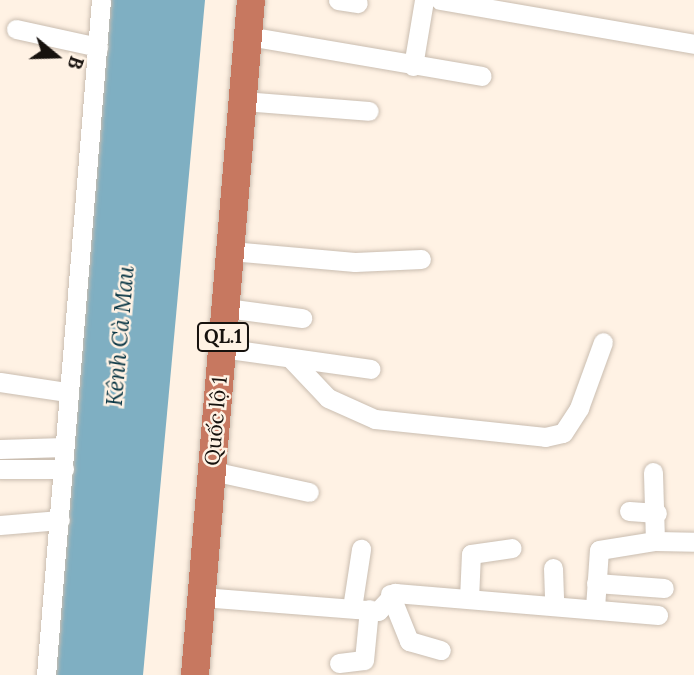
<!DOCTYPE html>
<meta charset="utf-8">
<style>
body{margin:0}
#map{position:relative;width:694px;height:675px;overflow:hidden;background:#fff2e4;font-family:Lora,serif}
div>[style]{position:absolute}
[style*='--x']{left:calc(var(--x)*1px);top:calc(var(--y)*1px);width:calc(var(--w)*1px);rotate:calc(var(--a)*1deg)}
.water>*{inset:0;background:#7fafc2}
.roads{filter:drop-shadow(0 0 2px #cabdb0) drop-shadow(0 0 2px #cabdb0)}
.minor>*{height:19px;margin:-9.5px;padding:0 9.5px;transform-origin:9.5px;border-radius:9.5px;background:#fff}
.highway>*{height:28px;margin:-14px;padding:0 14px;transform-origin:14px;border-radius:14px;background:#c77860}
span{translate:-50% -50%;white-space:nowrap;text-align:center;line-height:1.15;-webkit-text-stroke:5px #fff2e4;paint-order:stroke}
.shield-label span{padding:2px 5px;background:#fff2e4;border:2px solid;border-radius:5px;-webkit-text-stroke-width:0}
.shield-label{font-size:19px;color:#17120e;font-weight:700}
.street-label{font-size:21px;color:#17120e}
.water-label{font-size:23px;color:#073443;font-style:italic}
.north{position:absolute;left:21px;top:21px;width:70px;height:70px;-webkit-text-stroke:5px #fff2e4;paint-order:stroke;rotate:109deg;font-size:19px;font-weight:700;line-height:28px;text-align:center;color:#17120e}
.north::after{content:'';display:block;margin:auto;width:24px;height:32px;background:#17120e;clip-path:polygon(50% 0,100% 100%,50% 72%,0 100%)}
</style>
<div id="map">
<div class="water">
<div style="clip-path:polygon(104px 0,205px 0,143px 675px,53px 675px)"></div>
</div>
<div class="roads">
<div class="minor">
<div style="--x:338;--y:0;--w:20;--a:9"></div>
<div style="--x:440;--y:0;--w:258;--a:9.8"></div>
<div style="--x:16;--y:29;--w:84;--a:12.4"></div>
<div style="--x:248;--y:36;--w:237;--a:9.7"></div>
<div style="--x:413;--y:66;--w:67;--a:-80.5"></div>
<div style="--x:243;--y:101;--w:126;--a:4.5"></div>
<div style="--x:231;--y:251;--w:124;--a:5.1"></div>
<div style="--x:355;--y:262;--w:66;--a:-2.6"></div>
<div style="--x:226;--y:308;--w:77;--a:7.5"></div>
<div style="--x:222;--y:348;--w:150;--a:8"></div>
<div style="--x:292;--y:360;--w:52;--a:46.5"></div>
<div style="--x:328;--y:398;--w:51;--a:24.1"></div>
<div style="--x:375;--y:419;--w:171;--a:6"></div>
<div style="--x:545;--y:437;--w:18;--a:-13"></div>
<div style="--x:563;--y:433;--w:30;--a:-57"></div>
<div style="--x:579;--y:408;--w:70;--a:-70"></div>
<div style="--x:0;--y:382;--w:68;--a:8.5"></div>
<div style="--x:0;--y:449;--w:64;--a:-1.8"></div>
<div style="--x:0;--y:469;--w:64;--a:0"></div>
<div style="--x:212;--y:471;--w:99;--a:12.2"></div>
<div style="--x:629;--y:511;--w:28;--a:4"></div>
<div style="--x:0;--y:525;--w:60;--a:-4.8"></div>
<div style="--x:655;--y:541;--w:39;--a:1"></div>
<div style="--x:553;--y:568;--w:37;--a:88"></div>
<div style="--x:596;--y:583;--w:68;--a:4.2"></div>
<div style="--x:390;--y:594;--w:51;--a:68"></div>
<div style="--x:409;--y:641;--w:33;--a:16"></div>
<div style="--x:202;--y:597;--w:177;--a:4.5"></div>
<div style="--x:378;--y:611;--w:25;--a:-47"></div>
<div style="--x:395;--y:593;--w:264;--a:4.8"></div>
<div style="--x:469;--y:599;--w:45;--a:-87.5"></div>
<div style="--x:471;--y:554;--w:41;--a:-8.3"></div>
<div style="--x:352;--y:608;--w:60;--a:-81.3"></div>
<div style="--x:595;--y:608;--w:58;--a:-86.1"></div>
<div style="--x:599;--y:550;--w:57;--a:-9.1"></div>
<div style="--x:655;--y:541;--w:69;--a:-91.7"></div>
<div style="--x:339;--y:663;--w:25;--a:-7"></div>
<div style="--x:364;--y:660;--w:51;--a:-84.4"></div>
<div style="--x:46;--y:675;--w:677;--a:-85.34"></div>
</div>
<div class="highway">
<div style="--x:195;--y:675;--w:677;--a:-85.26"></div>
</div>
</div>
<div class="shield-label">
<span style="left:223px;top:337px">QL.1</span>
</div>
<div class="street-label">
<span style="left:216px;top:421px;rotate:-85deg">Quốc lộ 1</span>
</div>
<div class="water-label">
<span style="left:120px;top:336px;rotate:-85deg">Kênh Cà Mau</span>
</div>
<div class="north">B</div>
</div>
